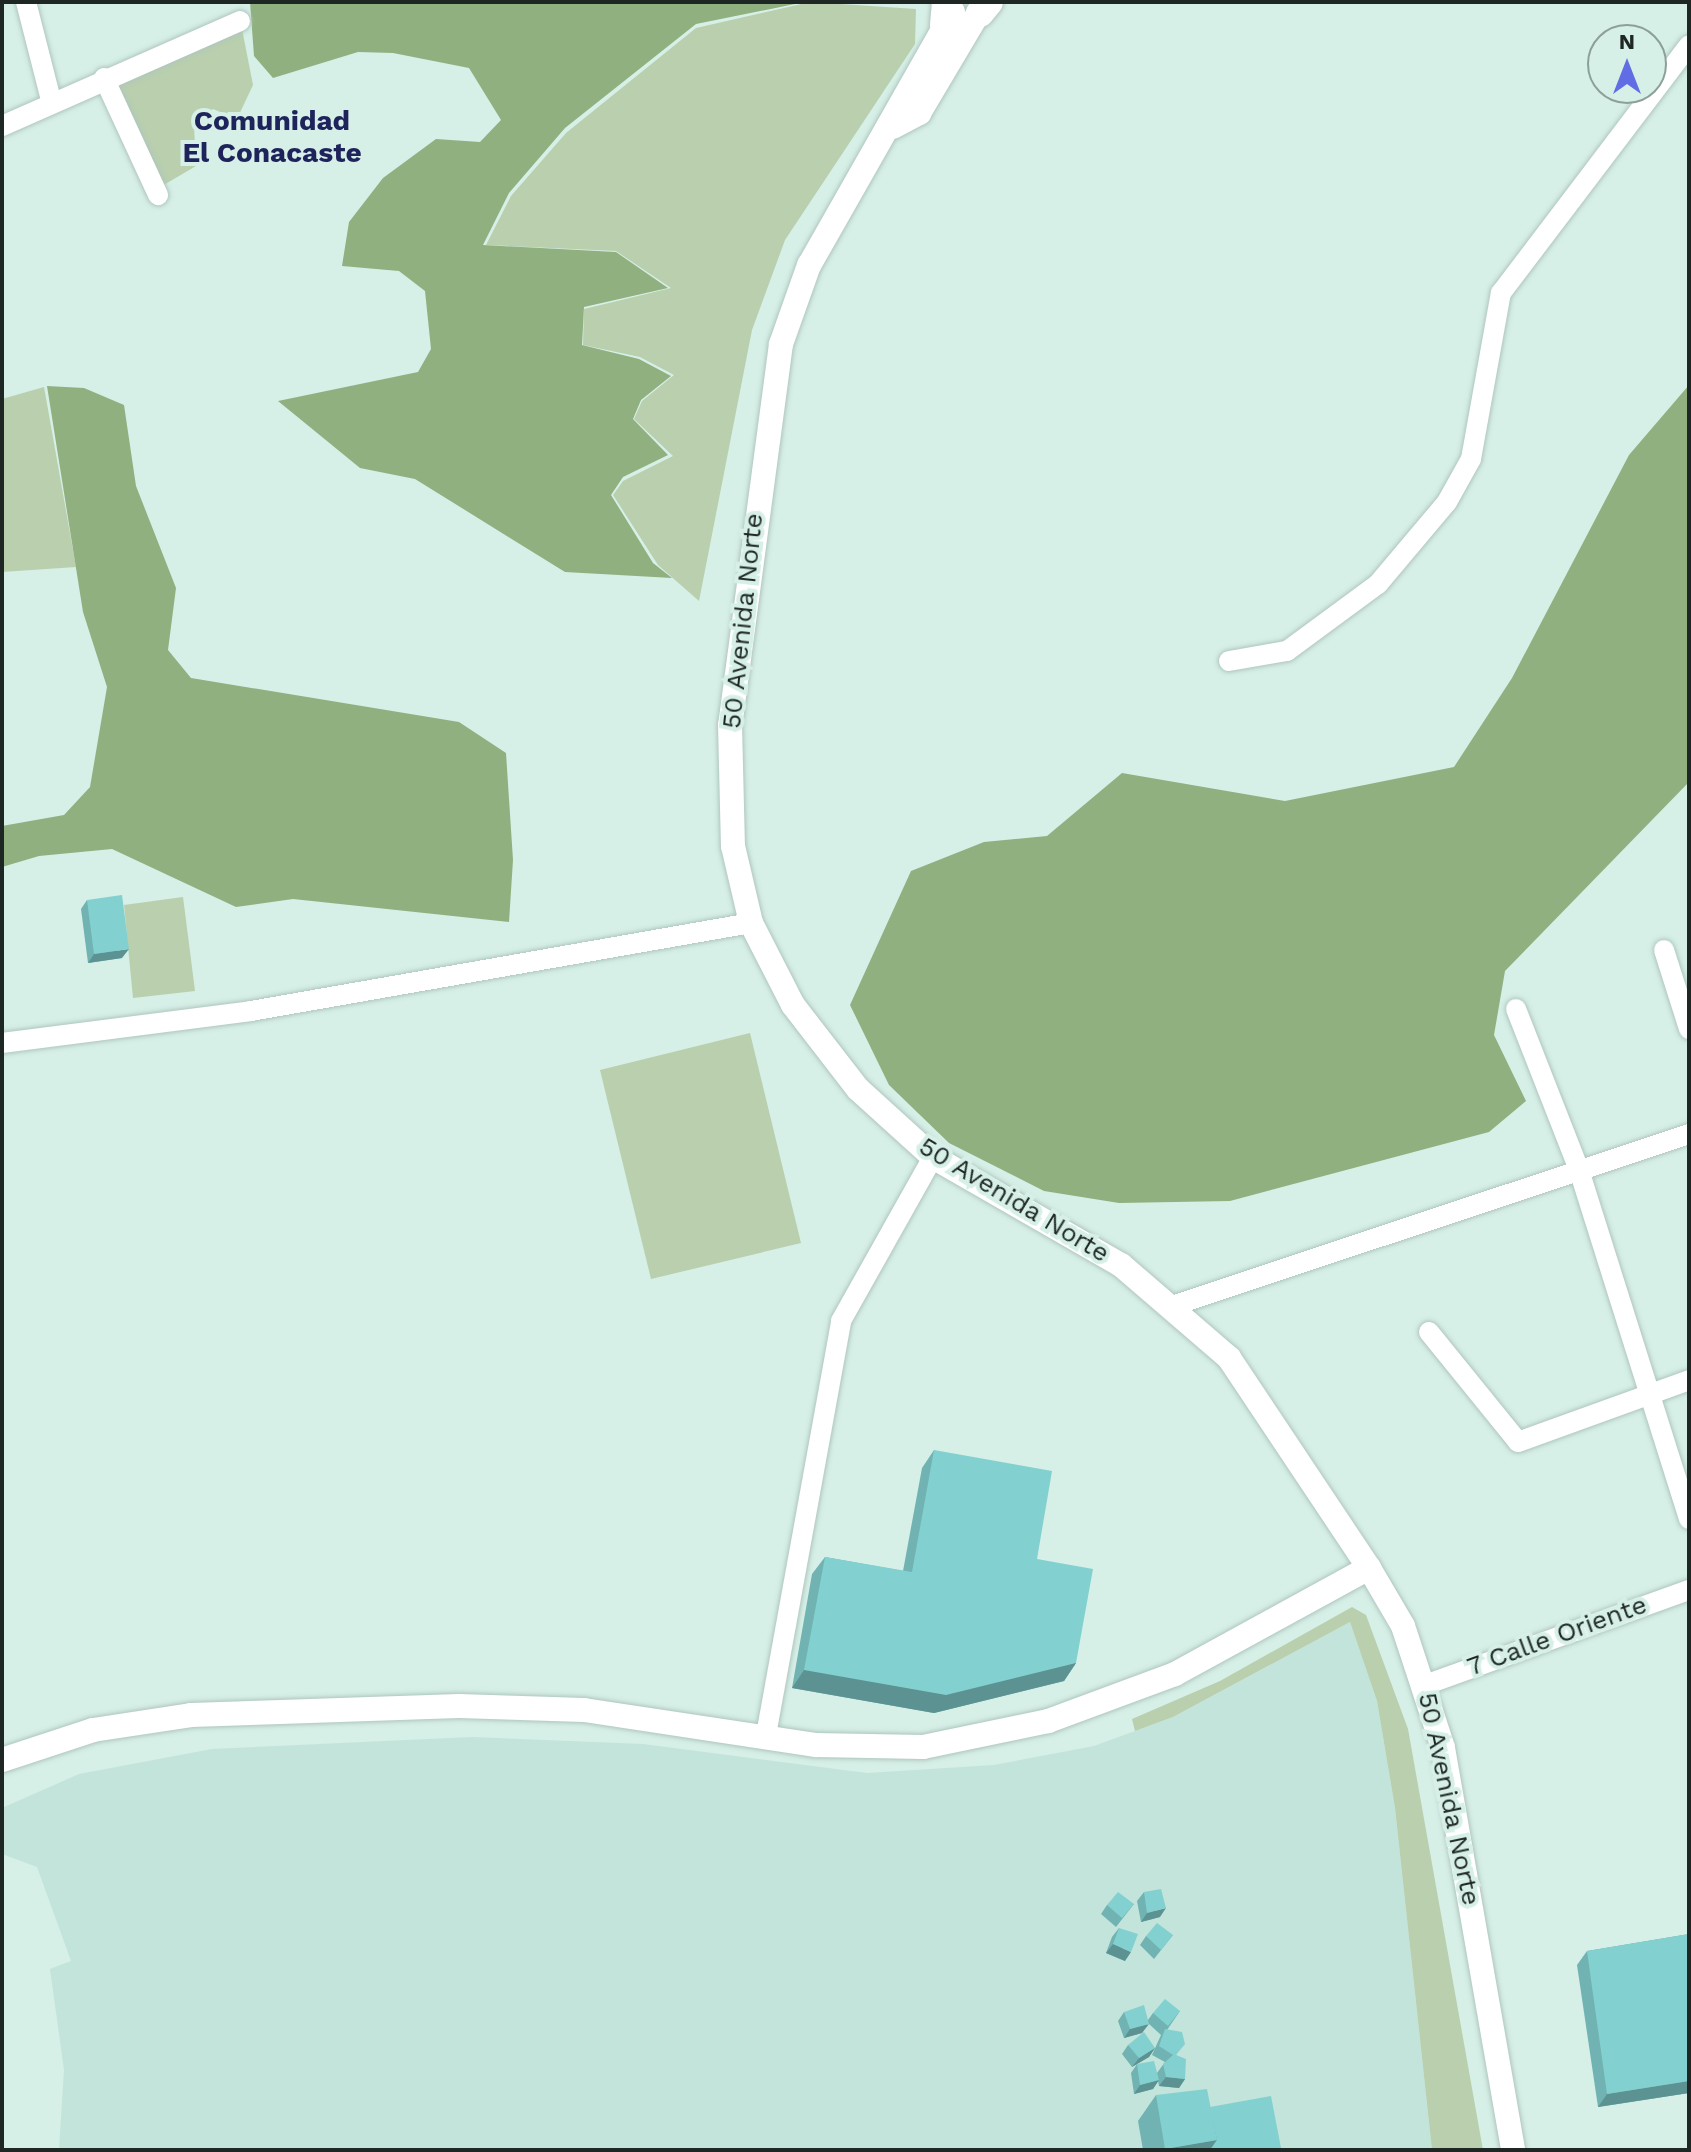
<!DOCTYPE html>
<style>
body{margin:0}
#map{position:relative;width:1691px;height:2152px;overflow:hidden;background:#d6efe7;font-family:"Work Sans",sans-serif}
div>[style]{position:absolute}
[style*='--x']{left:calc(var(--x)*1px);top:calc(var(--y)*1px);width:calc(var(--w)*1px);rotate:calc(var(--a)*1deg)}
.built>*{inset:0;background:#c3e4da}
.green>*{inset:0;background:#b9cfae}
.forest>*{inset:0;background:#90b080}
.roads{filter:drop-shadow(0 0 2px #afc6bf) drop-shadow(0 0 2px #afc6bf)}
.minor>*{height:20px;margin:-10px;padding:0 10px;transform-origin:10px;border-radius:10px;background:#fff}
.tertiary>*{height:24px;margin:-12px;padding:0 12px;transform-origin:12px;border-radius:12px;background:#fff}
.secondary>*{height:28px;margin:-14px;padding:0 14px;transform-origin:14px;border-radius:14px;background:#fff}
.wall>*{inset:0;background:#71b3b3}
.shaded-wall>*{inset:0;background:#5c9292}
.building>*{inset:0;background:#83d0d0}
span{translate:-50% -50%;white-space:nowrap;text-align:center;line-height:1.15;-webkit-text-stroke:8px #d6efe7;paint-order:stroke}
.street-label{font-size:26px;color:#1e2724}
.neighbourhood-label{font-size:28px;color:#1e235b;font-weight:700}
.frame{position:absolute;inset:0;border:4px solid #1e2724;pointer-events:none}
.north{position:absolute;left:1587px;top:24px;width:80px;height:80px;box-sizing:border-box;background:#d6efe7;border:2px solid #8c9f99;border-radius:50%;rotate:0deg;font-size:22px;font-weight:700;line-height:32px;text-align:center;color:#1e2724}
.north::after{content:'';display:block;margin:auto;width:28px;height:36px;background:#616de5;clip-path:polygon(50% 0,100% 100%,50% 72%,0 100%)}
</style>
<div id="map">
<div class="built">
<div style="clip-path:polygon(1350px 1622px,1377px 1701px,1395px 1808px,1432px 2150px,59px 2150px,64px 2070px,50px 1969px,71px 1961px,37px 1867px,2px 1854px,2px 1808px,79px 1774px,212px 1749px,472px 1737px,643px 1744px,867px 1773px,994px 1765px,1094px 1746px,1173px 1717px)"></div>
</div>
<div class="green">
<div style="clip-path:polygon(810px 2px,916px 9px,915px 44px,785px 240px,752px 330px,699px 601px,658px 565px,613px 495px,623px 481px,673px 456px,634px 419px,642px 401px,674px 375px,640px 357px,583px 345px,584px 309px,671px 288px,616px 251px,486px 245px,511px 196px,566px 133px,696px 28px)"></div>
<div style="clip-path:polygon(241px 24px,253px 85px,237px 119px,213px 109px,194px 126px,196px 166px,162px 186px,116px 85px)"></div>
<div style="clip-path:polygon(44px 387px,76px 567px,2px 572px,2px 399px)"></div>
<div style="clip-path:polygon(183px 897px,195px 991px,133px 998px,124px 905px)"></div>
<div style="clip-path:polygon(750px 1033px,801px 1243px,651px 1279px,600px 1070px)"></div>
<div style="clip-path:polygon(1352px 1607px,1366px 1615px,1408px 1729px,1483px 2150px,1432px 2150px,1395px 1808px,1377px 1701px,1350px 1622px,1173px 1717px,1135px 1731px,1132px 1719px,1220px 1681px)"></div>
</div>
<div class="forest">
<div style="clip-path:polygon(250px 2px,805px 2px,696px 24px,565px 128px,509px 193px,483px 245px,616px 252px,668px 288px,584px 307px,582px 345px,639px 359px,671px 376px,641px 400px,633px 419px,668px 455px,623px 477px,611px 495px,653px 563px,672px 578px,565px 572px,415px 479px,360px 468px,278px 401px,418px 372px,431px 349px,425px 291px,399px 271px,342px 266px,349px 222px,383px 178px,436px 139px,480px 142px,501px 120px,469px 68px,393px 53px,358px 52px,273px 78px,254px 56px)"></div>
<div style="clip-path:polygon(1689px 385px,1689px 782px,1505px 971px,1494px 1035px,1526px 1101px,1489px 1132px,1230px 1201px,1119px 1203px,1044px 1191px,949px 1143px,889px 1085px,850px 1005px,911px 871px,984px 842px,1047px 836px,1122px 773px,1285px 801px,1454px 767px,1512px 678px,1629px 455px)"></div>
<div style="clip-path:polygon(47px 386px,84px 388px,124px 405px,136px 486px,176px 588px,168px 650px,191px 678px,459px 722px,506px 753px,513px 860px,509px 922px,293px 899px,236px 907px,112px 849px,39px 856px,2px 867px,2px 826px,64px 815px,90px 787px,107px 687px,83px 612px)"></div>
</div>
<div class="roads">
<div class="minor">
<div style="--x:26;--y:2;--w:101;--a:75.7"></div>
<div style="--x:104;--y:78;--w:129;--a:65.2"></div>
<div style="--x:2;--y:126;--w:260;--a:-23.8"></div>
<div style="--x:1229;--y:661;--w:59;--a:-9.8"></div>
<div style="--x:1287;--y:651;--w:113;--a:-36.4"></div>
<div style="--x:1378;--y:584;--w:107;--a:-49.9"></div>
<div style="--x:1447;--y:502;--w:49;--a:-60.8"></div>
<div style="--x:1471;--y:459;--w:169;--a:-79.8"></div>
<div style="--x:1501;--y:293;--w:311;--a:-52.8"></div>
<div style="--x:1664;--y:950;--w:83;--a:72.4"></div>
<div style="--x:1516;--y:1009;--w:173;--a:68.6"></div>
<div style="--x:1579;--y:1170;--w:366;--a:72.5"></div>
<div style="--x:2;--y:1043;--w:251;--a:-7.3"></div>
<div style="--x:251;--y:1011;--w:508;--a:-9.98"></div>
<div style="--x:1175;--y:1305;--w:542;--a:-18.4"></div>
<div style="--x:1429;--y:1332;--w:141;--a:51"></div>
<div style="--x:1518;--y:1442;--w:182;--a:-19.9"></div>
<div style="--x:1425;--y:1685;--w:281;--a:-19.8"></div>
<div style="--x:766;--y:1735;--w:421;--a:-79.7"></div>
<div style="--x:841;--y:1321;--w:188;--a:-60.7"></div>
</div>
<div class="tertiary">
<div style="--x:953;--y:12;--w:291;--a:119.6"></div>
<div style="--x:809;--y:265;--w:84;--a:109.5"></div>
<div style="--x:781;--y:344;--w:384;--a:97.6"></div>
<div style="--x:730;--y:725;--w:121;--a:88.6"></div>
<div style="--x:733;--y:846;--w:79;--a:76.8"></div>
<div style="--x:751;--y:923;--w:92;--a:62.9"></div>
<div style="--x:793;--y:1005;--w:106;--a:52.3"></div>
<div style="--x:858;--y:1089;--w:101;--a:42.2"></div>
<div style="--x:933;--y:1157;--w:217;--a:29.9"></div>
<div style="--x:1121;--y:1265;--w:143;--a:40.7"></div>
<div style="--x:1229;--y:1358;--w:252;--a:56.3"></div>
<div style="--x:1369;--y:1568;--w:67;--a:59.6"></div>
<div style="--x:1403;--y:1626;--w:128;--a:71.8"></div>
<div style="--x:1443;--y:1748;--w:408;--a:80.1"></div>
<div style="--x:893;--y:127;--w:30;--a:-28"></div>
<div style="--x:919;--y:113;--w:129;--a:-59.3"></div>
<div style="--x:2;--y:1760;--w:96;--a:-18.2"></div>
<div style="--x:93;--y:1730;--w:99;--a:-8.7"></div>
<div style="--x:191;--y:1715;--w:268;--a:-1.9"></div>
<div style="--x:459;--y:1706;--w:125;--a:1.8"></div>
<div style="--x:584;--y:1710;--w:235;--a:8.6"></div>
<div style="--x:816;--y:1745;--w:107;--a:1.1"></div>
<div style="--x:923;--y:1747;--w:128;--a:-11.7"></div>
<div style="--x:1048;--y:1721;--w:135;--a:-20.3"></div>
<div style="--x:1175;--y:1674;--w:221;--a:-28.7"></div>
</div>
<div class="secondary">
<div style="--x:980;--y:13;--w:14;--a:-51"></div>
<div style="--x:944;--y:25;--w:23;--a:-85"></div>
</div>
</div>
<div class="wall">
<div style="clip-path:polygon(87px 900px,122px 958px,88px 963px,81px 909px)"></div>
<div style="clip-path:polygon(934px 1450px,1037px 1559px,1076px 1663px,1064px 1681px,934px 1713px,792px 1688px,812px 1574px,825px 1557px,903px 1571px,922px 1468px)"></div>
<div style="clip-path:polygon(1144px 1892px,1160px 1917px,1141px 1922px,1137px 1901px)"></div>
<div style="clip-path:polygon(1134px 1904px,1116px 1927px,1101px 1914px,1107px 1905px)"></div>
<div style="clip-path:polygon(1119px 1928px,1125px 1961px,1106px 1953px,1112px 1937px)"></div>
<div style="clip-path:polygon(1689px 1934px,1689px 2093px,1598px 2107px,1577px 1965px,1587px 1951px)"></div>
<div style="clip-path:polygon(1173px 1935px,1154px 1959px,1140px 1945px,1146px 1936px)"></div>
<div style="clip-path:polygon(1180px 2011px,1167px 2030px,1185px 2079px,1179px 2088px,1159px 2086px,1158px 2081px,1153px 2089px,1134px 2094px,1131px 2073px,1137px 2064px,1132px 2067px,1122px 2054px,1128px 2045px,1155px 2048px,1149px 2057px,1137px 2064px,1157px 2073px,1165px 2062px,1152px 2055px,1161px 2035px,1148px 2023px,1142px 2033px,1124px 2038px,1118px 2021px,1124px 2012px,1148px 2020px,1153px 2013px)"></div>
<div style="clip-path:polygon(1156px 2095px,1210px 2107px,1280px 2150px,1143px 2150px,1138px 2121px)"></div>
</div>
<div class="shaded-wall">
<div style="clip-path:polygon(129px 949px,122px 958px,88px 963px,94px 954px)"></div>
<div style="clip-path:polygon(1076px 1663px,1064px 1681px,934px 1713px,792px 1688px,804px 1670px)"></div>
<div style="clip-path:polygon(1166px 1908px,1160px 1917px,1141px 1922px,1147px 1913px)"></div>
<div style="clip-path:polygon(1113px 1944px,1131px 1952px,1125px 1961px,1106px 1953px)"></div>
<div style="clip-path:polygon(1149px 2024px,1142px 2033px,1124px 2038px,1130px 2029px)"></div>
<div style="clip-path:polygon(1155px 2048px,1149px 2057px,1132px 2067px,1139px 2058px)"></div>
<div style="clip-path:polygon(1166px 2077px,1185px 2079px,1179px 2088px,1159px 2086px)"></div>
<div style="clip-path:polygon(1159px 2080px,1153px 2089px,1134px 2094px,1140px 2085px)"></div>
<div style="clip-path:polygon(1689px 2081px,1689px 2093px,1598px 2107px,1607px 2094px)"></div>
<div style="clip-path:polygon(1217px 2140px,1210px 2150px,1164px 2150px,1165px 2149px)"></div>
</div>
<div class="building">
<div style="clip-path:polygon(122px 895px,129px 949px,94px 954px,87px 900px)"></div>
<div style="clip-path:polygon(934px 1450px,1052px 1471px,1037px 1559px,1093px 1569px,1076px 1663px,946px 1695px,804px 1670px,825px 1557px,912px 1572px)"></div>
<div style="clip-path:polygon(1161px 1889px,1166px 1908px,1147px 1913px,1144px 1892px)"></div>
<div style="clip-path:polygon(1118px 1892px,1134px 1904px,1122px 1918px,1107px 1905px)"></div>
<div style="clip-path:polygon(1157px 1923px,1173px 1935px,1161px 1950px,1146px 1936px)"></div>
<div style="clip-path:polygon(1119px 1928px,1138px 1934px,1131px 1952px,1113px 1944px)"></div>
<div style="clip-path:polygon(1689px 1934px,1689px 2081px,1607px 2094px,1587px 1951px)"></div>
<div style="clip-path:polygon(1165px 1999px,1180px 2011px,1168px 2026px,1153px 2013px)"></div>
<div style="clip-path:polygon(1144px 2005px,1149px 2024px,1130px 2029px,1124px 2012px)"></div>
<div style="clip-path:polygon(1165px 2029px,1182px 2032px,1185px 2044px,1176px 2055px,1186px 2059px,1185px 2079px,1166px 2077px,1163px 2064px,1173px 2055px,1159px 2046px)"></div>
<div style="clip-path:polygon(1144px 2032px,1155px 2048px,1139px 2058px,1128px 2045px)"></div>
<div style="clip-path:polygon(1154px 2061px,1159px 2080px,1140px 2085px,1137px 2064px)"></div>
<div style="clip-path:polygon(1207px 2089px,1217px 2140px,1165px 2149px,1156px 2095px)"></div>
<div style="clip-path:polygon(1271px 2096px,1281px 2148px,1272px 2150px,1210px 2150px,1217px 2140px,1210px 2107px)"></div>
</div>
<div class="street-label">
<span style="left:743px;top:621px;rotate:-84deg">50 Avenida Norte</span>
<span style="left:1014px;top:1200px;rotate:31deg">50 Avenida Norte</span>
<span style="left:1557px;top:1636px;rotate:-20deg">7 Calle Oriente</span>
<span style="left:1449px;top:1799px;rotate:78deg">50 Avenida Norte</span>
</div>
<div class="neighbourhood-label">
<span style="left:272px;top:137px">Comunidad<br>El Conacaste</span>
</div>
<div class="frame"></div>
<div class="north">N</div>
</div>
